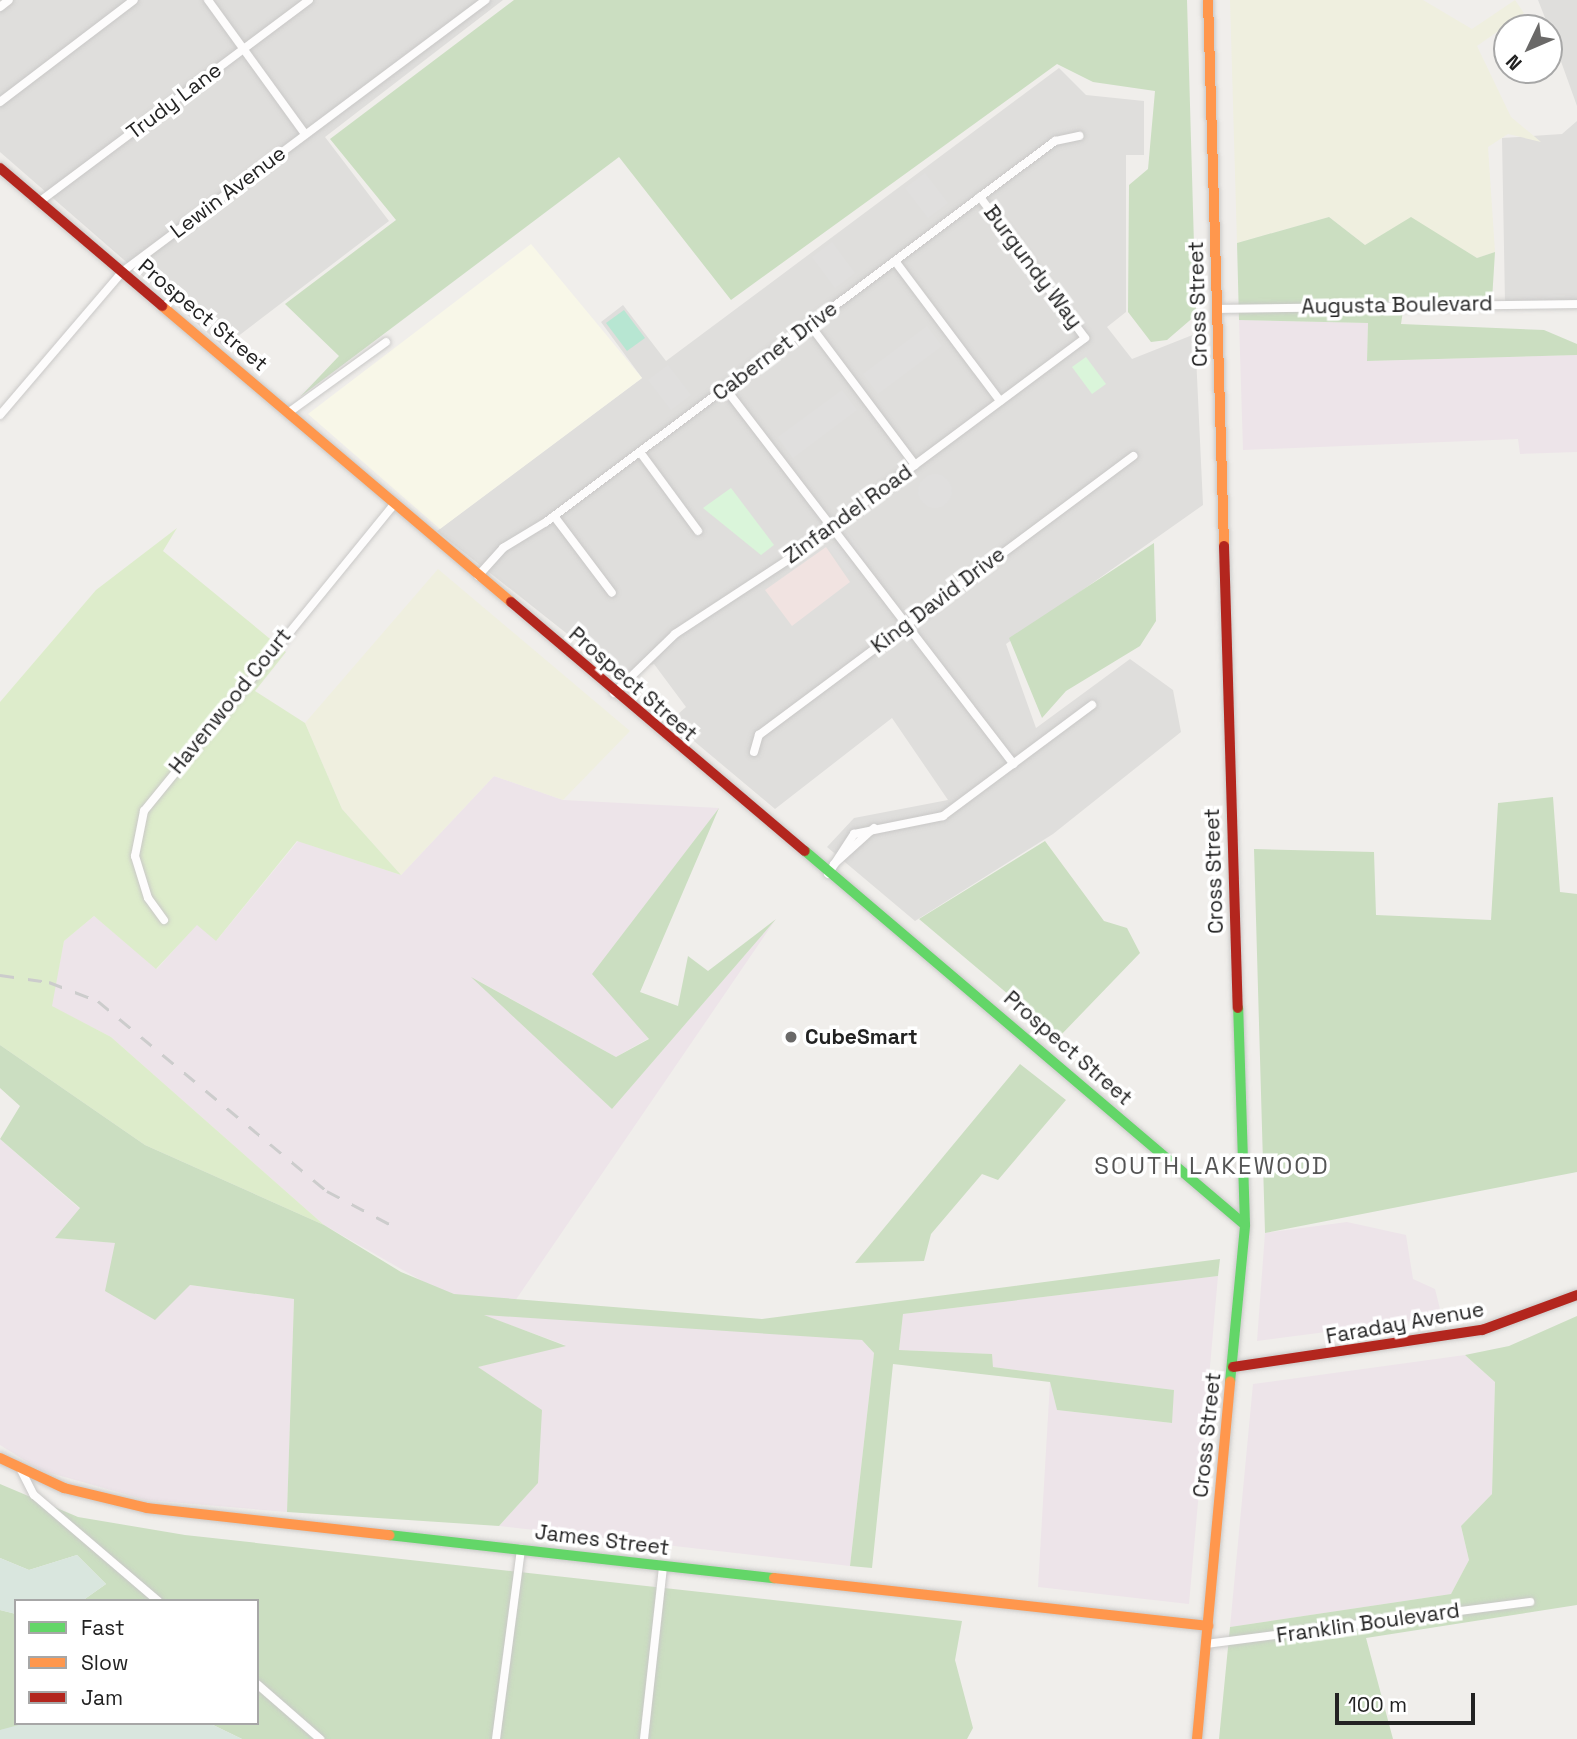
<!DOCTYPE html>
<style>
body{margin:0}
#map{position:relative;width:1577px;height:1739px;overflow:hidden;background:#f0eeeb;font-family:"Space Grotesk",sans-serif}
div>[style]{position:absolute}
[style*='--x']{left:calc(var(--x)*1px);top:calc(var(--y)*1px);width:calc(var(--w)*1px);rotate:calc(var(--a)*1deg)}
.residential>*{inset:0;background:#dfdedc}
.commercial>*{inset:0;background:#f1e3e1}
.industrial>*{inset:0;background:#ede4e9}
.education>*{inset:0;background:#f8f7e8}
.farmland>*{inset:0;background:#efefdf}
.grass>*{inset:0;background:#ddeccb}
.forest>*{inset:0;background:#cbdec1}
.wetland>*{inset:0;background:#d9e6de}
.park>*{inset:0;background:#daf5da}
.pitch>*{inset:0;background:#b7e6d2}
.parking>*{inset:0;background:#e0dfde}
.round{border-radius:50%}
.roads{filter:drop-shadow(0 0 2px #c9c8c7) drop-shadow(0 0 2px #c9c8c7)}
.street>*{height:8px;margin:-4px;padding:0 4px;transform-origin:4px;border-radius:4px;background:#fdfcfc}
.fast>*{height:10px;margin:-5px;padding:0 5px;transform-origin:5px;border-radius:5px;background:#63d668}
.slow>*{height:10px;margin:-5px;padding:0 5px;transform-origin:5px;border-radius:5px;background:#ff974d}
.jam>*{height:10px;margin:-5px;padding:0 5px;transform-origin:5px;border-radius:5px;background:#b3261e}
.rail>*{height:2.5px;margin-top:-1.25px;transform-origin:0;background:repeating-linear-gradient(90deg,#ccc 0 14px,transparent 0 28px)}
.dots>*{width:19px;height:19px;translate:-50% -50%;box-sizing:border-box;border:4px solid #fff;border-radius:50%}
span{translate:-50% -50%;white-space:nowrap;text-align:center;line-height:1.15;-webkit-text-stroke:7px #fff;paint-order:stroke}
.street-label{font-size:21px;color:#222}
.poi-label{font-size:21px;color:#222;font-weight:700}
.left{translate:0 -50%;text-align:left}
.quarter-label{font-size:24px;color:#555;letter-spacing:2px}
.legend{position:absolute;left:14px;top:1599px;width:245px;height:126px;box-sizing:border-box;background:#fff;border:2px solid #a7a7a7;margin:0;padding:9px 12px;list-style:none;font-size:21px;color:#222}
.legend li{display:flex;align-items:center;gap:14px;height:35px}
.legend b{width:35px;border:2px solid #a7a7a7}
.north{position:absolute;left:1493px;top:14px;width:70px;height:70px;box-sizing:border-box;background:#fff;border:2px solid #a7a7a7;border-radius:50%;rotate:226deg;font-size:19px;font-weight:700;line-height:28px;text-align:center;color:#222}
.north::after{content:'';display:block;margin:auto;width:24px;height:32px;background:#6a6968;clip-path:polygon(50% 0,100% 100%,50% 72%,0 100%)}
.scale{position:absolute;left:1335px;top:1693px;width:140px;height:32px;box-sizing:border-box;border:4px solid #222;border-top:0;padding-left:9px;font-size:21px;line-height:24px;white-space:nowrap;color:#222;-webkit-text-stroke:5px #fff;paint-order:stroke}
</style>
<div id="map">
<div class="residential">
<div style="clip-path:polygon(0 0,503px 0,325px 137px,389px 221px,224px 347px,0 152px)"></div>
<div style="clip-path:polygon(1538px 0,1577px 0,1577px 106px,1549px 28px)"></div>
<div style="clip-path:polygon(1059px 68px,1086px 95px,1144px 101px,1144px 155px,1126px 155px,1126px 312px,1107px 327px,1132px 359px,1195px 334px,1203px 505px,1006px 644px,1036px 728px,1130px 659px,1173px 690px,1181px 732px,1053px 834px,915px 921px,827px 847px,854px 818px,948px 800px,892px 718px,775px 809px,670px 721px,686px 707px,654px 664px,618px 674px,437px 531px,642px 378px,601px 322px,623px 305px,666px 361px)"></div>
<div style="clip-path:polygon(1577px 121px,1577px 304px,1505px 303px,1502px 138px,1562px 134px)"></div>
</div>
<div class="commercial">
<div style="clip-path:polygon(826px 547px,850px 582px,792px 626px,765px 590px)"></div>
</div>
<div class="industrial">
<div style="clip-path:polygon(1239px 320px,1368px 323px,1367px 361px,1577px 355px,1577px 452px,1520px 454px,1518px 439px,1243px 450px)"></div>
<div style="clip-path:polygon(494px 776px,563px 800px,719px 808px,593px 974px,649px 1038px,616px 1057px,475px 979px,612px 1109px,776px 919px,515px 1301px,862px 1340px,874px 1353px,850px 1566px,499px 1526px,538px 1483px,477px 1367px,565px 1345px,480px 1314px,324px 1225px,111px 1037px,51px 1006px,64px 941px,94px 916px,157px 969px,197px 924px,217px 940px,298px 841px,401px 875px)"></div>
<div style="clip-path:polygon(0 1139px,80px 1209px,56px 1238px,115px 1243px,155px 1319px,189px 1285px,294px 1299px,287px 1512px,146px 1500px,40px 1470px,0 1445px)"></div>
<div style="clip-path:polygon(1347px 1222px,1406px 1235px,1413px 1279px,1435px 1289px,1442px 1317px,1257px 1341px,1265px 1233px)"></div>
<div style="clip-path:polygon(1218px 1276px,1189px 1604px,1038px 1587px,1050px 1382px,1057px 1410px,1171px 1423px,1174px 1390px,993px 1367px,991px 1354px,899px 1350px,903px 1314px)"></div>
<div style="clip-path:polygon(1465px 1355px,1495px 1382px,1492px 1494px,1461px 1526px,1469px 1560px,1451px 1594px,1230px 1627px,1253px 1384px)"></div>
</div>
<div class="education">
<div style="clip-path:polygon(531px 244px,642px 378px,440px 529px,308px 414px)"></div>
</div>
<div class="farmland">
<div style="clip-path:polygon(1230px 0,1423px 0,1472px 29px,1515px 0,1524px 13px,1477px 46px,1511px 117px,1541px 142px,1508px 134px,1488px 147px,1495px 252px,1477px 258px,1411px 218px,1365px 245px,1329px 217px,1237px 243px)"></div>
<div style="clip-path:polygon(438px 569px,630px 731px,563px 800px,494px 776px,401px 875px,342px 809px,305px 723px)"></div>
</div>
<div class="grass">
<div style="clip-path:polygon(177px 528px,163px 551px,286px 652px,255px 691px,305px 723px,342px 809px,401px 875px,297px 841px,216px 941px,197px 925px,156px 969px,94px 916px,64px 941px,52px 1006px,111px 1037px,324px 1225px,145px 1145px,0 1045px,0 702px,96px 590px)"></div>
</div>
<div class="forest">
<div style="clip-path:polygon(514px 0,1187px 0,1196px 315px,1167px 340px,1151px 342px,1128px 312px,1129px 185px,1148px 169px,1155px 91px,1093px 82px,1057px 64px,731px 300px,619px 157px,300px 397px,339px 356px,285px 304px,396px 220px,330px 139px)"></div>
<div style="clip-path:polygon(1329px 217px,1365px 245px,1411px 217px,1477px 258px,1495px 252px,1492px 300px,1404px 304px,1401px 324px,1544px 330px,1577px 344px,1577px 355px,1367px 361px,1368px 323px,1239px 320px,1237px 243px)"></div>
<div style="clip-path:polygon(1154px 543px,1156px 621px,1140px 646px,1066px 691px,1042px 718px,1009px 638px)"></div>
<div style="clip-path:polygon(1553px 797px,1560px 892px,1577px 894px,1577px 1172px,1265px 1233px,1254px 849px,1374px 852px,1376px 915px,1491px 920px,1498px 803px)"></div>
<div style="clip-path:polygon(719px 808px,640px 992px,678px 1006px,688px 956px,708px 971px,776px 919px,612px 1109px,471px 977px,616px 1057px,649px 1039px,592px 974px)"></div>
<div style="clip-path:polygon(1045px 841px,1104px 921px,1127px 928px,1140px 953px,1059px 1037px,919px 919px)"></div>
<div style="clip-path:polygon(0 1045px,145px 1145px,324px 1225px,401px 1272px,454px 1294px,762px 1319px,1220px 1259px,1218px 1276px,903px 1314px,899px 1350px,992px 1354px,993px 1367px,1174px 1390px,1172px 1423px,1057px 1410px,1050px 1382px,893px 1364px,872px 1568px,850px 1566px,874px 1353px,862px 1340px,484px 1315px,566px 1346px,478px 1367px,542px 1410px,538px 1483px,499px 1526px,287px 1512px,294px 1299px,190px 1285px,155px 1320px,105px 1291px,115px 1243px,55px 1238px,80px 1208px,0 1139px,20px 1106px,0 1088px)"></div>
<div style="clip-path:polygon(1020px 1064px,1066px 1100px,998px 1180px,982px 1174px,931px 1234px,924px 1261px,855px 1263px)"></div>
<div style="clip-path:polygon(1577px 1316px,1577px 1605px,1366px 1638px,1393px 1739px,1219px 1739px,1230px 1627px,1451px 1594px,1469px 1560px,1461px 1526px,1492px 1494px,1495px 1382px,1465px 1355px,1509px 1346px)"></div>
<div style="clip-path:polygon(0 1484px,78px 1517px,185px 1535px,962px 1621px,955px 1660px,973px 1728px,967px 1739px,242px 1739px,209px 1723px,257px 1723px,257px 1601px,82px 1601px,106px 1584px,77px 1555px,29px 1570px,0 1558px)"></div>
<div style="clip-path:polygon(0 1610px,16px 1614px,16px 1723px,26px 1723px,19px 1729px,0 1730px)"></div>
</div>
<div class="wetland">
<div style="clip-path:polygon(77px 1555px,106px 1584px,82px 1601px,16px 1601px,16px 1614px,0 1610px,0 1558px,29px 1570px)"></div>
<div style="clip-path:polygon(26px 1723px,209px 1723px,242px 1739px,0 1739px,0 1730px)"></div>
</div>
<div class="park">
<div style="clip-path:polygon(1086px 357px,1106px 384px,1092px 394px,1072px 367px)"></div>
<div style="clip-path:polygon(731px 488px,774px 545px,761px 555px,703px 508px)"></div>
</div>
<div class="pitch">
<div style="clip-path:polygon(624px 310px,645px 338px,627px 351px,606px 323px)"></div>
</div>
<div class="parking">
<div style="clip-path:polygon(925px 173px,948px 203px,928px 218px,905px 188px)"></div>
<div style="clip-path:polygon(832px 242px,855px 273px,835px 288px,812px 257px)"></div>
<div style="clip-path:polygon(927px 326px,942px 346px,878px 394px,863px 374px)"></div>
<div style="clip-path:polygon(668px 365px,691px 395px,671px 410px,648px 380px)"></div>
<div style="clip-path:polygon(842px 390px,857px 410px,793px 458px,778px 437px)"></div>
<div class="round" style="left:918px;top:474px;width:34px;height:34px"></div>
<div style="clip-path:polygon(848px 533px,869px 561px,847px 573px,828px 548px)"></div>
</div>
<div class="roads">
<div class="street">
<div style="--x:208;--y:0;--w:165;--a:54.1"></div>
<div style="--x:0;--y:7;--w:11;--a:-38"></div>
<div style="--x:0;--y:102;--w:168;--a:-37.3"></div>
<div style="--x:39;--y:202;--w:337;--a:-36.8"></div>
<div style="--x:895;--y:261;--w:175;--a:53.1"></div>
<div style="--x:1217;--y:309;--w:360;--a:-0.8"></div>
<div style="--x:810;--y:325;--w:175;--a:53.1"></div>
<div style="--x:725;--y:388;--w:474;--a:52.5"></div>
<div style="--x:288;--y:413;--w:121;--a:-35.9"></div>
<div style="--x:0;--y:415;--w:188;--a:-49.5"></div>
<div style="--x:122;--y:272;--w:454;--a:-36.8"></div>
<div style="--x:640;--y:452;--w:98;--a:53.7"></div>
<div style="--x:554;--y:516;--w:96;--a:53"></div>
<div style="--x:478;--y:576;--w:38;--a:-48"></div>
<div style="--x:503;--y:548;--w:50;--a:-31.2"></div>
<div style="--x:546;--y:522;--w:636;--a:-36.82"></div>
<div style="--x:1055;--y:141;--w:25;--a:-12"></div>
<div style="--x:614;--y:693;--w:85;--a:-44"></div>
<div style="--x:675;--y:634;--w:133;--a:-33.3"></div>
<div style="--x:786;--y:561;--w:373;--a:-36.7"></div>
<div style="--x:1085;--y:338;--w:176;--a:-126.7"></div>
<div style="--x:754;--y:752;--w:18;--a:-74"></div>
<div style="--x:759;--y:735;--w:467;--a:-36.7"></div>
<div style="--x:834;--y:864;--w:54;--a:-42"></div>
<div style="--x:828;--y:874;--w:48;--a:-57"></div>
<div style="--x:854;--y:834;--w:91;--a:-11.4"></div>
<div style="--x:943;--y:816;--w:186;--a:-36.7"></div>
<div style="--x:164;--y:920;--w:27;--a:-126"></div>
<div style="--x:148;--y:898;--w:44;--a:-107.2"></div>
<div style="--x:135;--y:856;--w:46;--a:-78.7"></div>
<div style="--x:144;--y:811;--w:396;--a:-50.8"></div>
<div style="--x:21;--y:1470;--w:28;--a:63"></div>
<div style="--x:34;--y:1495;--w:163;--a:40.5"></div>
<div style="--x:1206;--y:1644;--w:327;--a:-7.4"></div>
<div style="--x:257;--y:1684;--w:84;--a:41.1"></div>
<div style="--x:496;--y:1739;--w:192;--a:-82.5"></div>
<div style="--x:644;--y:1739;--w:173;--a:-83.7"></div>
</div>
<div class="fast">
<div style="--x:805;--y:851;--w:577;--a:40.36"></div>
<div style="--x:1230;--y:1382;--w:158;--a:-84.5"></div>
<div style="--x:1245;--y:1225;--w:217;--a:-91.8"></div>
<div style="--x:389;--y:1535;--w:387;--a:6.4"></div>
</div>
<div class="slow">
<div style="--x:1208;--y:0;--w:546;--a:88.32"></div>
<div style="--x:162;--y:306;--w:458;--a:40.3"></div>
<div style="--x:0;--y:1458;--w:71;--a:25.1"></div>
<div style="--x:64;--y:1488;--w:85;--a:13.5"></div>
<div style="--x:147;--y:1508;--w:244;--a:6.4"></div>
<div style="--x:774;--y:1578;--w:437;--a:6.3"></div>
<div style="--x:1197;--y:1739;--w:359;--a:-84.7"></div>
</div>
<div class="jam">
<div style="--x:0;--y:168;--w:213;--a:40.4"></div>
<div style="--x:1224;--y:546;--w:462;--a:88.3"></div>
<div style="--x:511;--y:602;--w:385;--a:40.3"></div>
<div style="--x:1233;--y:1367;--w:252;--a:-8.5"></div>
<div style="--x:1482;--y:1330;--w:101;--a:-20.2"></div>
</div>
</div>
<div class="rail">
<div style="--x:0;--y:975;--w:49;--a:8.1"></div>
<div style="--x:49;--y:982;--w:53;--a:21.2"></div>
<div style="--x:98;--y:1001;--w:298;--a:39.7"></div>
<div style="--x:327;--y:1191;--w:79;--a:27.9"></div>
</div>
<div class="dots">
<div style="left:791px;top:1037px;background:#6a6968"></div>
</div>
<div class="street-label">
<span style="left:174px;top:101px;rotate:-37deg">Trudy Lane</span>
<span style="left:228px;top:192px;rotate:-37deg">Lewin Avenue</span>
<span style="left:1033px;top:267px;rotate:53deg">Burgundy Way</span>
<span style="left:1198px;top:304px;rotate:-92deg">Cross Street</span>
<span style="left:1397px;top:305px;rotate:-1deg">Augusta Boulevard</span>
<span style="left:203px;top:315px;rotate:40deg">Prospect Street</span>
<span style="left:775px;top:351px;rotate:-37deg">Cabernet Drive</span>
<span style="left:848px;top:514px;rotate:-36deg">Zinfandel Road</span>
<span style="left:938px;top:600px;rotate:-37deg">King David Drive</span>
<span style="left:633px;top:684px;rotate:41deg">Prospect Street</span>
<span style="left:230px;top:701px;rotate:-51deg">Havenwood Court</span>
<span style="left:1214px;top:871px;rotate:-92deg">Cross Street</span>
<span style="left:1068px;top:1048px;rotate:41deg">Prospect Street</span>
<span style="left:1405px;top:1323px;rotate:-10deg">Faraday Avenue</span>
<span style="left:1207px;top:1435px;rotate:-84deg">Cross Street</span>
<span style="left:602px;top:1540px;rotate:7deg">James Street</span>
<span style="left:1368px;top:1623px;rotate:-8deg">Franklin Boulevard</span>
</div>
<div class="poi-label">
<span class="left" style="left:805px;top:1037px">CubeSmart</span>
</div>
<div class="quarter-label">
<span style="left:1212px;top:1166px">SOUTH LAKEWOOD</span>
</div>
<ul class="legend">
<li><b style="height:9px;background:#63d668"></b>Fast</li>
<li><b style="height:9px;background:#ff974d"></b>Slow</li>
<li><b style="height:9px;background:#b3261e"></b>Jam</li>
</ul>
<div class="north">N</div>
<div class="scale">100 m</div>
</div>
